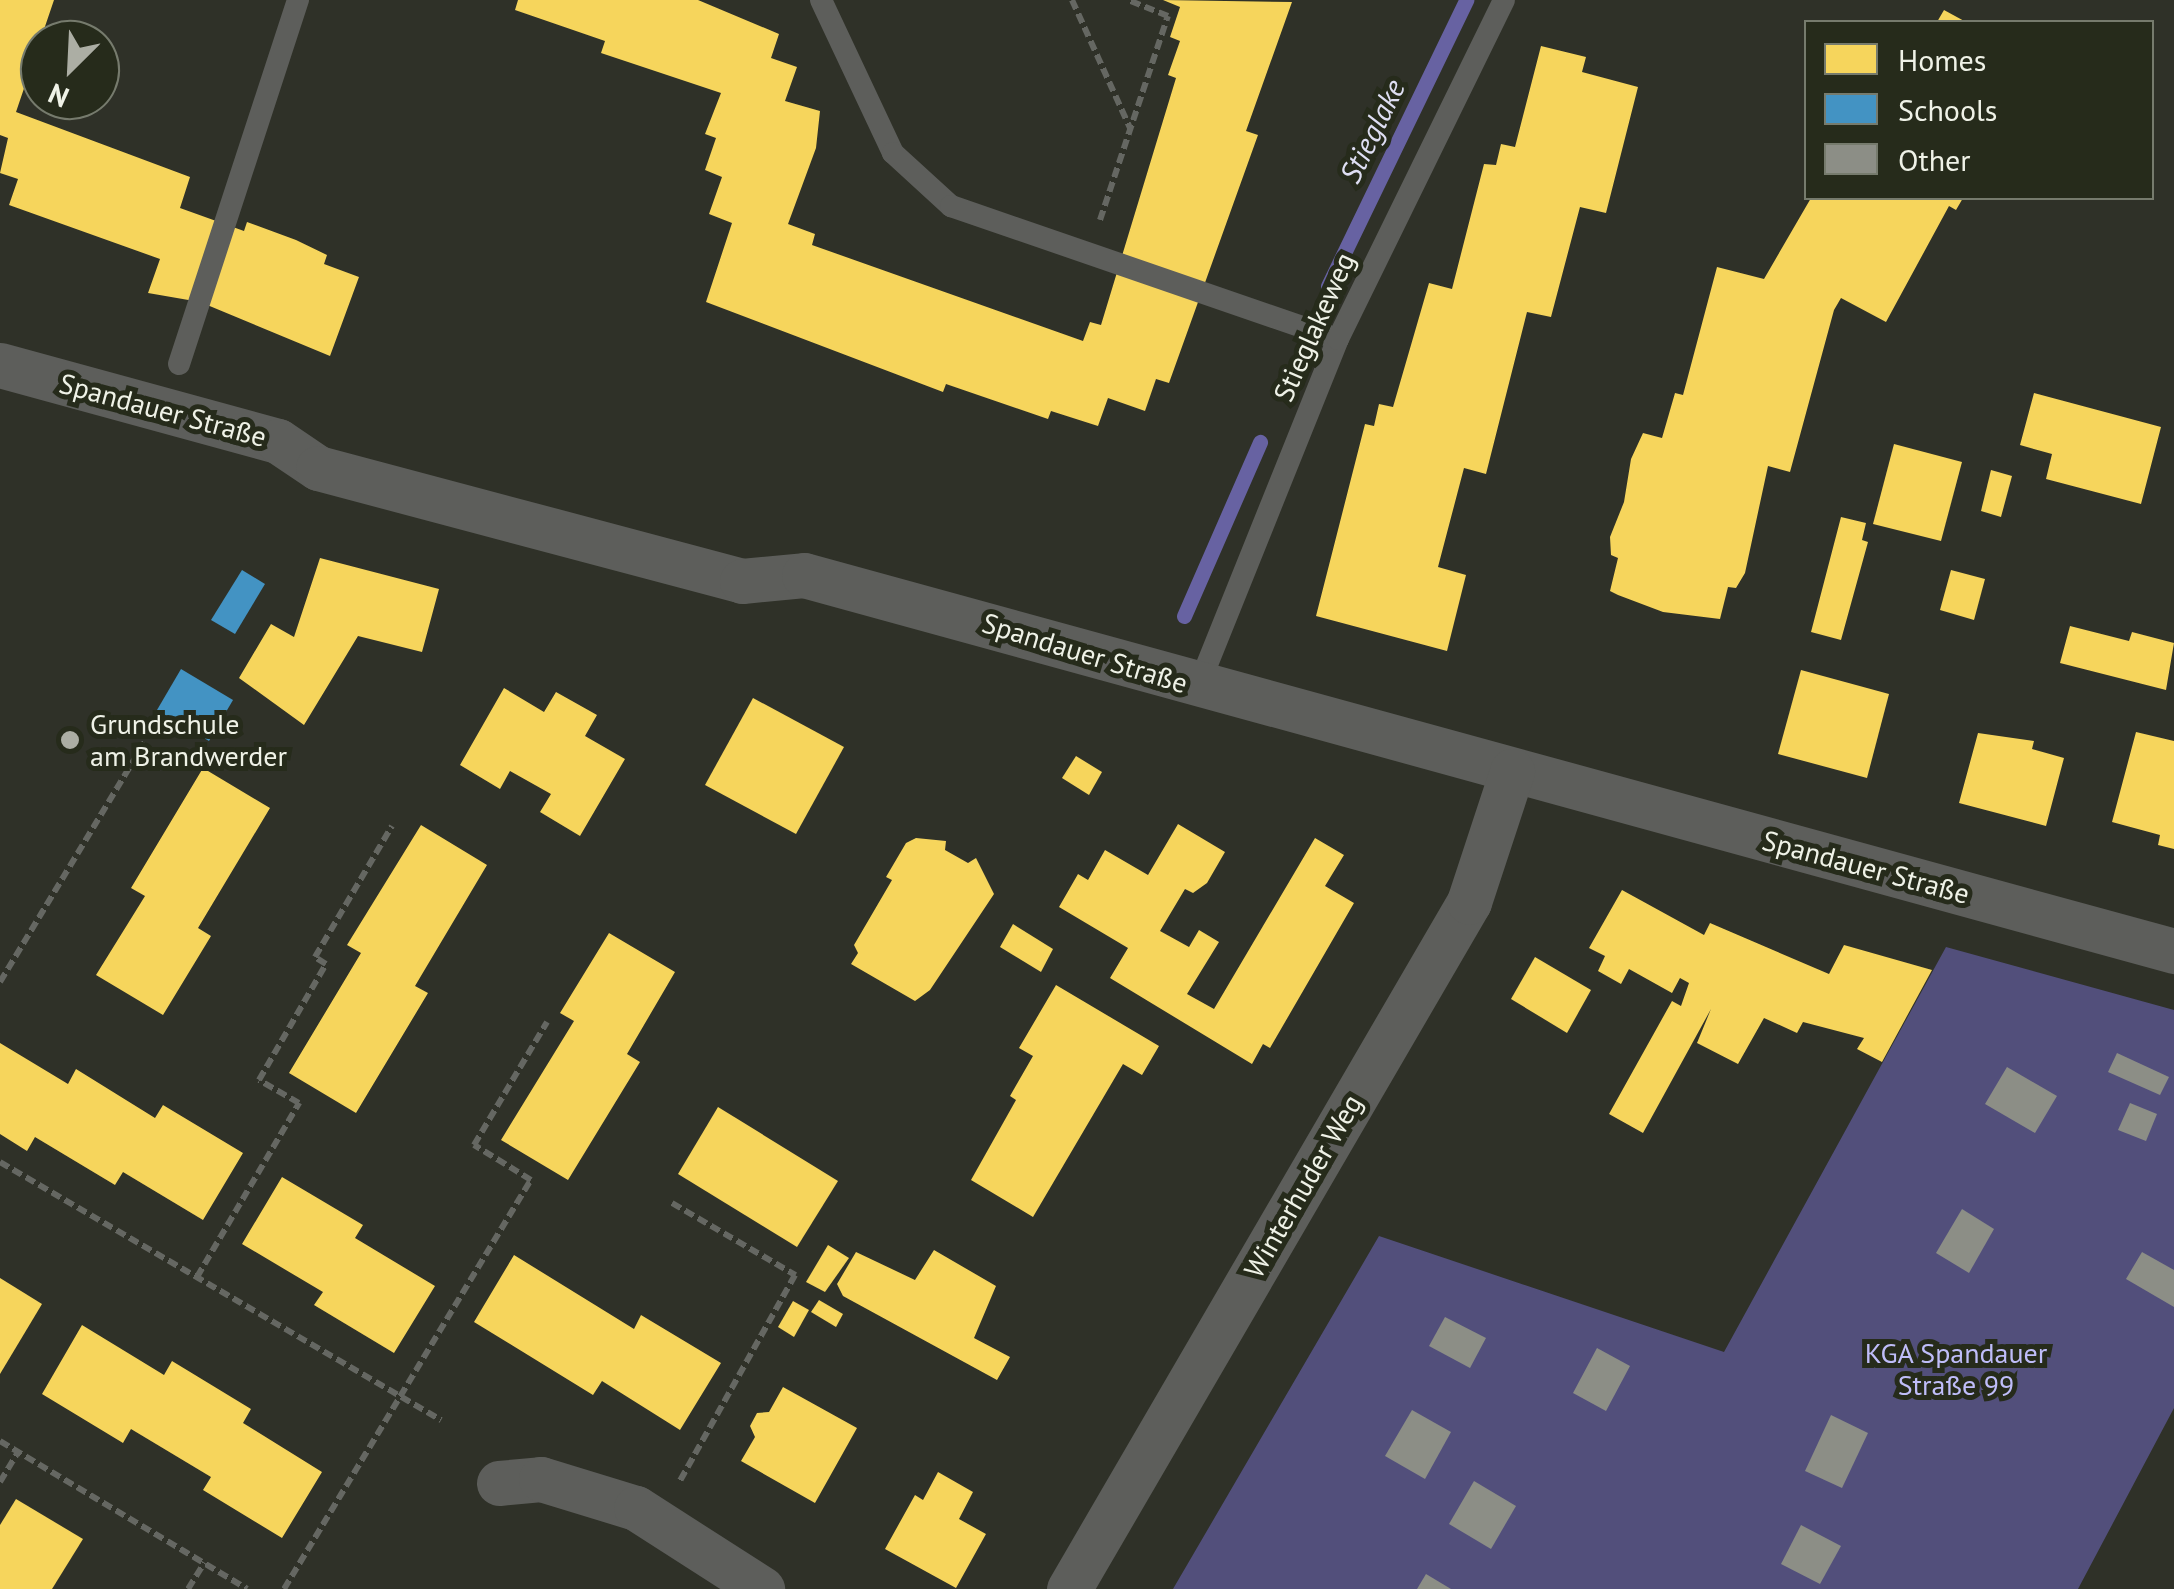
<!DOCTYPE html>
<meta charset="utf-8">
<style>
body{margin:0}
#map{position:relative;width:2174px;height:1589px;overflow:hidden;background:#2f3128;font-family:"PT Sans",sans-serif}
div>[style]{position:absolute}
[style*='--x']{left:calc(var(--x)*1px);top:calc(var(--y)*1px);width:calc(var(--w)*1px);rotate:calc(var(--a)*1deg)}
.green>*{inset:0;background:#524f7b}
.homes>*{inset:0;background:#f6d55c}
.schools>*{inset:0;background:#4393c3}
.stream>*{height:15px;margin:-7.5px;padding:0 7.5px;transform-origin:7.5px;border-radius:7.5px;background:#6762a2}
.building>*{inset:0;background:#8c8e86}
.path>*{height:6px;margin-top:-3px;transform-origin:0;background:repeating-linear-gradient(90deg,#656762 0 10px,transparent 0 15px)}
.lane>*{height:22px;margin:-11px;padding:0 11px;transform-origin:11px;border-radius:11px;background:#5d5e5b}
.street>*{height:45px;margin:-22.5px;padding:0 22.5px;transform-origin:22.5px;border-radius:22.5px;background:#5d5e5b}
.dots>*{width:28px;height:28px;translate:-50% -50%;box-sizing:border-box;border:5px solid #262b1b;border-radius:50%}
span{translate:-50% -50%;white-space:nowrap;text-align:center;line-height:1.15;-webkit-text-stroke:10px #262b1b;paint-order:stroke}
.street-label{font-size:28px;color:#eff2e7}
.poi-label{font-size:28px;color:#eff2e7}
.left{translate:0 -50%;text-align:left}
.park-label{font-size:28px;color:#bfbdf9}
.water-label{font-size:30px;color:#dedef2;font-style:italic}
.legend{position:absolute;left:1804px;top:20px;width:350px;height:180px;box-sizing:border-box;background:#262b1b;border:2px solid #767b6d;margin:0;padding:12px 18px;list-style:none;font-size:30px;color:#eff2e7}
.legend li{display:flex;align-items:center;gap:20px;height:50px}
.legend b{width:50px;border:2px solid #767b6d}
.north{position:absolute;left:20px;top:20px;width:100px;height:100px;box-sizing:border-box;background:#262b1b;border:2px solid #767b6d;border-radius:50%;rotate:204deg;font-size:28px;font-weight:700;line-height:40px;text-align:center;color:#eff2e7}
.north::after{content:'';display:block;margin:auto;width:35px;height:45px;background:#acaea4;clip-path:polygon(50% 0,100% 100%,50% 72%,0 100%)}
</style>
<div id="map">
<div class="green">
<div style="clip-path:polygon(1946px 947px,2174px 1010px,2174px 1408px,2078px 1589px,1173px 1589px,1379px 1236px,1724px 1352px)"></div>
</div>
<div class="homes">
<div style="clip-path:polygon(0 0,54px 0,16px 112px,190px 177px,180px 208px,244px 231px,247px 222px,296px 240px,327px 255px,324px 264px,359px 277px,330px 356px,200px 302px,148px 293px,160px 259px,9px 205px,18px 179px,0 173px,8px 138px,0 135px)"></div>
<div style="clip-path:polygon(518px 0,698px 0,779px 34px,771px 58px,797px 67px,785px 101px,820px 111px,816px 148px,788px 224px,815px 234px,812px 245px,1083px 341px,1090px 322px,1101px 325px,1176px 78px,1168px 75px,1180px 41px,1170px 37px,1180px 7px,1163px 0,1292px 2px,1246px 131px,1258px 135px,1169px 383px,1156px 379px,1145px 411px,1108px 398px,1098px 426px,1051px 411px,1048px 419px,946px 384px,943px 392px,706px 302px,732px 223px,709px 214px,722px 177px,705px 170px,716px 138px,705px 134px,721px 93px,601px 53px,605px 41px,515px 10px)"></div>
<div style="clip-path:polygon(1944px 10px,1966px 22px,1937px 22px)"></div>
<div style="clip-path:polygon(1541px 46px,1586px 57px,1582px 72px,1638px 87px,1606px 213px,1580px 207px,1551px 317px,1527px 312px,1486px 474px,1464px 468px,1438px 567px,1466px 575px,1447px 651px,1316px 616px,1365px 424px,1374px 426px,1379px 404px,1393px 407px,1429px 283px,1452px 289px,1484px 164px,1496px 165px,1501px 144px,1515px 147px)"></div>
<div style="clip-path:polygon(1811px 198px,1963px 198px,1956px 210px,1949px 206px,1886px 322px,1841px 298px,1834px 310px,1790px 472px,1768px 466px,1745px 573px,1736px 588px,1728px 587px,1720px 619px,1663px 612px,1618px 595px,1610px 591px,1618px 558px,1611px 555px,1610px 537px,1624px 502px,1631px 459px,1643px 433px,1662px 438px,1675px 393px,1683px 395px,1717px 267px,1764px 279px)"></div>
<div style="clip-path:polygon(2034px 393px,2161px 427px,2141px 504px,2046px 479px,2052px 454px,2020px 445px)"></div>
<div style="clip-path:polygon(1894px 444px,1962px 462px,1941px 541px,1873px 524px)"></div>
<div style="clip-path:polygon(1991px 470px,2012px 476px,2001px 517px,1981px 511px)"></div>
<div style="clip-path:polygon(1841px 517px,1866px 523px,1862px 540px,1868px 542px,1841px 640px,1811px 632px)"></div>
<div style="clip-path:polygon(320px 558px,439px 589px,422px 652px,358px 636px,304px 725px,239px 678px,271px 624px,294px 637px)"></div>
<div style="clip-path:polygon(1951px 570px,1985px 579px,1974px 620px,1940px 610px)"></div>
<div style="clip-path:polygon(2070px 626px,2129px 641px,2132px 632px,2174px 643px,2166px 690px,2060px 663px)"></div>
<div style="clip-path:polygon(1801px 670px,1889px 694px,1867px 778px,1778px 754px)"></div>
<div style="clip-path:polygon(504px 688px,544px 712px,556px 692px,597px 715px,585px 736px,625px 759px,580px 836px,540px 812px,551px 794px,510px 771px,500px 789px,460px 765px)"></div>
<div style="clip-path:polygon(753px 698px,844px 747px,796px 834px,705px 785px)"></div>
<div style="clip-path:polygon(2136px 732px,2174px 741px,2174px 849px,2158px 845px,2160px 835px,2112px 822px)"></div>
<div style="clip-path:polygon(1978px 733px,2034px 741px,2032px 749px,2064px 758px,2046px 826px,1959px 803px)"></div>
<div style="clip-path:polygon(1076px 756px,1102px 772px,1089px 795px,1062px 778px)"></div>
<div style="clip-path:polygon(203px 768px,270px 808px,198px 928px,211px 936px,163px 1015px,96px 975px,145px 896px,131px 888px)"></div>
<div style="clip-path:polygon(1178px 824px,1225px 852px,1207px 883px,1193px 893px,1185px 889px,1160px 931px,1189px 947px,1199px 930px,1219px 942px,1187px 994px,1214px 1009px,1315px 838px,1344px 855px,1325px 886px,1354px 903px,1270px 1048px,1263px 1044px,1252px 1064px,1110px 978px,1128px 948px,1059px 907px,1078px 874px,1088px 880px,1105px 850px,1148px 875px)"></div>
<div style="clip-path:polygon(421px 825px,487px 865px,415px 986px,428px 993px,356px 1113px,289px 1073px,361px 953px,347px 945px)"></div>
<div style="clip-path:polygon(916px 838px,946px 841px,945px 850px,968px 863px,976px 858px,994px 894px,930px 990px,915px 1001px,851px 964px,858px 953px,854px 945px,892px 880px,886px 877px,906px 843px)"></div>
<div style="clip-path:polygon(1622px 890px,1704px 935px,1710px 923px,1829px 974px,1844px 945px,1932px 970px,1882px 1062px,1857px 1049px,1864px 1038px,1803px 1022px,1797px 1033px,1764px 1018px,1738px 1064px,1697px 1043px,1711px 1009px,1643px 1133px,1609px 1114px,1672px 1001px,1681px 1006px,1689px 983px,1680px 978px,1672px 993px,1629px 969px,1621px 984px,1598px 971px,1605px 956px,1589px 948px)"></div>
<div style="clip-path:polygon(1013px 924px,1053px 949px,1041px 972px,1000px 947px)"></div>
<div style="clip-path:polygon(609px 933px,675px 972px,627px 1054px,640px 1062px,568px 1180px,501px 1140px,574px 1021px,560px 1013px)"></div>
<div style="clip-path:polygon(1535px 957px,1591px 990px,1567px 1033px,1511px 999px)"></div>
<div style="clip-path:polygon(1056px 985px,1159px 1046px,1142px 1075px,1123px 1064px,1033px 1217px,971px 1180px,1016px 1100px,1010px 1096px,1033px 1056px,1019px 1048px)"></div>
<div style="clip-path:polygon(0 1043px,68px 1084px,76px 1069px,155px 1118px,163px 1105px,243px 1153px,203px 1220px,123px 1172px,115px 1185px,35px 1137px,27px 1151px,0 1134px)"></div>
<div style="clip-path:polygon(718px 1107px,838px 1181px,797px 1247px,678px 1174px)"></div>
<div style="clip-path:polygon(282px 1177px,363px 1225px,355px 1238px,435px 1286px,394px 1353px,314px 1305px,323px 1292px,242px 1244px)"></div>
<div style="clip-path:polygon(828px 1245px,849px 1258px,825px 1292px,806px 1282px)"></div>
<div style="clip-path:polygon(934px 1250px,996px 1286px,974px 1338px,1010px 1357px,997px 1380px,843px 1296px,837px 1284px,856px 1252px,915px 1280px)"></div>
<div style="clip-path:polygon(514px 1255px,634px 1329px,641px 1315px,721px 1363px,680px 1430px,602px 1381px,593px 1395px,474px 1322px)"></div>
<div style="clip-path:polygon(0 1278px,42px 1304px,0 1374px)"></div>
<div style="clip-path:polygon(819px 1300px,843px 1314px,836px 1327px,811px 1312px)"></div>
<div style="clip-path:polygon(793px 1301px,809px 1310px,794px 1337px,778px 1327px)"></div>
<div style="clip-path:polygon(82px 1325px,164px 1375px,172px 1361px,251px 1409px,243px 1423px,322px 1472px,282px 1538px,203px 1490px,211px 1477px,131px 1429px,123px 1443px,42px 1394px)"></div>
<div style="clip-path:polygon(783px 1387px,857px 1428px,815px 1503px,741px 1461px,755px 1437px,750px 1426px,757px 1413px,769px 1412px)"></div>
<div style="clip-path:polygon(938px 1472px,973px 1492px,959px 1519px,986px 1534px,956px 1588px,885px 1549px,915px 1495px,923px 1500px)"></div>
<div style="clip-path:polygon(16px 1499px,83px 1539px,52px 1589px,0 1589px,0 1525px)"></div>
</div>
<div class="schools">
<div style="clip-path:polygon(242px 570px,265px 584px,235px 634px,211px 620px)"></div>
<div style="clip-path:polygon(181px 669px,233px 700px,209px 741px,157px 710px)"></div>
</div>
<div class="stream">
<div style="--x:1328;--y:286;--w:318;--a:-64.2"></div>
<div style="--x:1184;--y:616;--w:190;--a:-66.4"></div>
</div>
<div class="building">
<div style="clip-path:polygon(2117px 1053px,2169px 1077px,2160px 1095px,2108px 1072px)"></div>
<div style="clip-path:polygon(2007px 1067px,2057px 1096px,2035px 1133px,1985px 1104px)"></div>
<div style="clip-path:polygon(2130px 1103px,2157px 1114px,2146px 1141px,2118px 1130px)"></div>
<div style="clip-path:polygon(1962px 1209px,1994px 1229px,1969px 1273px,1936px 1253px)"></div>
<div style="clip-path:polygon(2142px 1252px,2174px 1270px,2174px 1307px,2126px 1279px)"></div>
<div style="clip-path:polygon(1445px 1317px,1486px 1338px,1470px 1368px,1429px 1346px)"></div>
<div style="clip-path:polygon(1597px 1348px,1630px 1366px,1606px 1411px,1573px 1393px)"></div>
<div style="clip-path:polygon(1412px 1410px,1451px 1432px,1425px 1479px,1385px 1456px)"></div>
<div style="clip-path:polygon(1831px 1415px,1868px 1433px,1842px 1488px,1805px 1471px)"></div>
<div style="clip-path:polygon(1474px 1481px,1516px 1506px,1491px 1549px,1449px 1524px)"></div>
<div style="clip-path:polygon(1801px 1525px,1841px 1546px,1820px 1584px,1781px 1564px)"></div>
<div style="clip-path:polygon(1426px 1574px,1451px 1589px,1417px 1589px)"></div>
</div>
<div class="path">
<div style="--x:1072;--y:0;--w:141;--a:65.6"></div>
<div style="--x:1100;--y:220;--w:215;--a:-71.6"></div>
<div style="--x:1168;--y:16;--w:43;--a:-158.2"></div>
<div style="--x:0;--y:982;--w:280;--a:-58.9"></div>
<div style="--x:0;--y:1162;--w:511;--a:30.33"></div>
<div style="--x:672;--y:1203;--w:143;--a:30.3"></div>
<div style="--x:795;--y:1275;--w:236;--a:119.2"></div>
<div style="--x:197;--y:1277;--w:202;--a:-59.6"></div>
<div style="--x:299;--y:1103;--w:46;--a:-150.1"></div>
<div style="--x:259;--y:1080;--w:134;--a:-60"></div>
<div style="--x:326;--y:964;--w:13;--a:-148"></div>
<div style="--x:315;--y:957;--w:152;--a:-59.6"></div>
<div style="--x:0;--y:1441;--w:288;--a:30.9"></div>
<div style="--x:0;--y:1482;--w:35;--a:-59"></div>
<div style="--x:188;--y:1589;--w:31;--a:-58"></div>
<div style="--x:284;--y:1589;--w:478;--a:-58.9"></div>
<div style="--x:531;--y:1180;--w:67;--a:-148.4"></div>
<div style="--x:474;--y:1145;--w:143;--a:-59.3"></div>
</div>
<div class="lane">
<div style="--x:821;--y:0;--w:169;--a:64.8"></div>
<div style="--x:893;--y:153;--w:79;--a:42.4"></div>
<div style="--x:951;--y:206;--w:409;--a:19"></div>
<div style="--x:179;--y:364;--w:383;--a:-71.9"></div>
<div style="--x:1198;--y:687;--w:375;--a:-68.1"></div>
<div style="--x:1338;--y:339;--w:377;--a:-63.9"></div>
</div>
<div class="street">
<div style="--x:0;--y:365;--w:288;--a:15.3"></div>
<div style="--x:278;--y:441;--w:48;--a:34"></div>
<div style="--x:318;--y:468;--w:439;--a:14.9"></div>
<div style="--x:742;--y:581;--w:62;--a:-5.5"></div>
<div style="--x:804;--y:575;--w:1421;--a:15.35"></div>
<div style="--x:499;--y:1483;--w:42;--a:-5.4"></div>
<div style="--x:541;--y:1479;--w:99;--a:17"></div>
<div style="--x:636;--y:1508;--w:150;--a:32.7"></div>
<div style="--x:1069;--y:1589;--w:795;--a:-59.79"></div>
<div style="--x:1469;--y:902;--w:138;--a:-71.8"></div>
</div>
<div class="dots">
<div style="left:70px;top:740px;background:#acaea4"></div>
</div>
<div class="street-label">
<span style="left:1314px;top:327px;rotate:-66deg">Stieglakeweg</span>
<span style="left:163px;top:410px;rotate:15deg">Spandauer Straße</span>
<span style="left:1085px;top:653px;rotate:17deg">Spandauer Straße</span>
<span style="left:1866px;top:867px;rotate:15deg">Spandauer Straße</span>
<span style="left:1303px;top:1186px;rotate:-60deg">Winterhuder Weg</span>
</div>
<div class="poi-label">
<span class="left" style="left:90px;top:740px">Grundschule<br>am Brandwerder</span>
</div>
<div class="park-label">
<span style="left:1956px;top:1369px">KGA Spandauer<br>Straße 99</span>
</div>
<div class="water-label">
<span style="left:1372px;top:131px;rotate:-64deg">Stieglake</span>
</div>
<ul class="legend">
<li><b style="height:28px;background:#f6d55c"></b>Homes</li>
<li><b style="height:28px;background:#4393c3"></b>Schools</li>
<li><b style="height:28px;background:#8c8e86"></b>Other</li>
</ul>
<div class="north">N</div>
</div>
